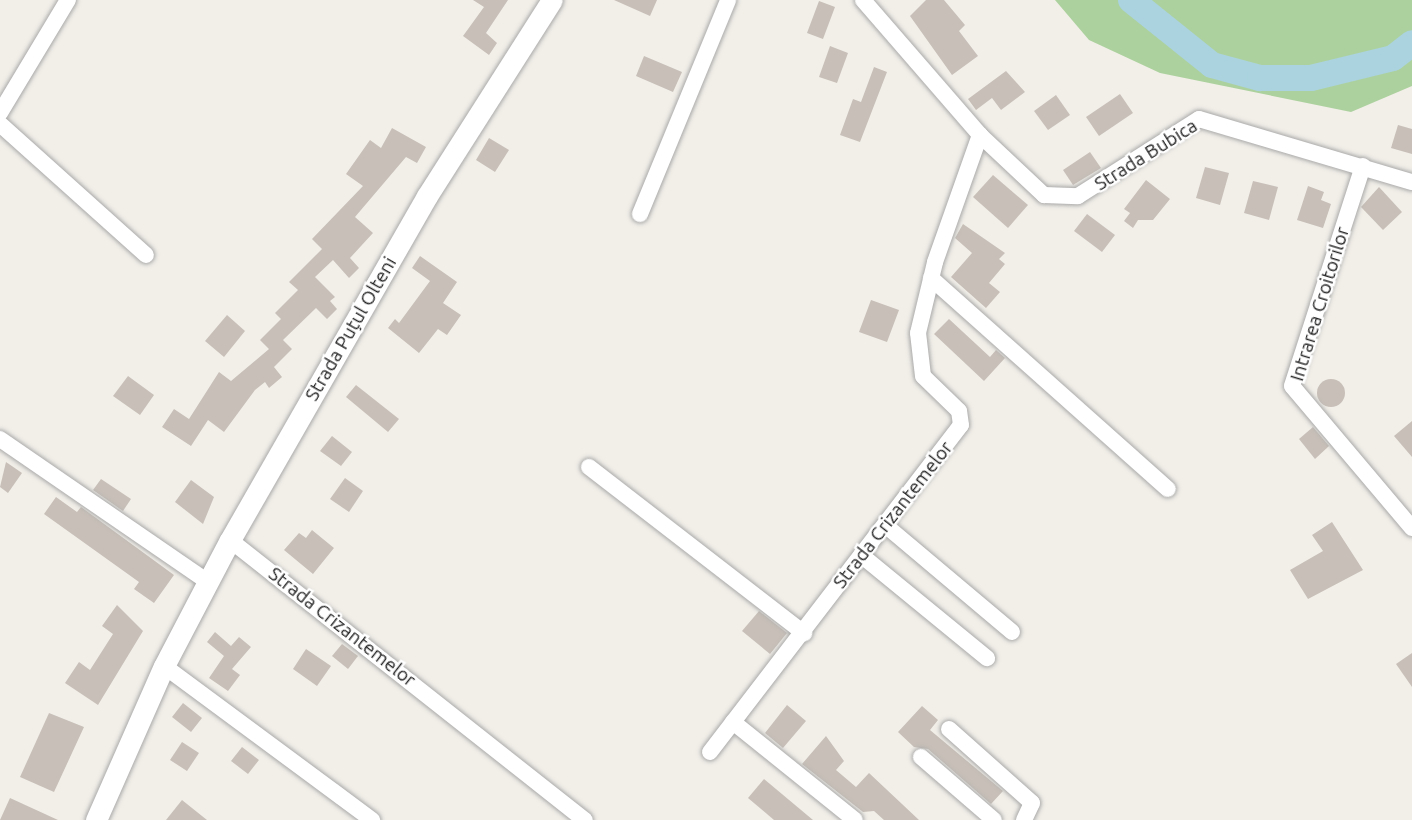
<!DOCTYPE html>
<meta charset="utf-8">
<style>
body{margin:0}
#map{position:relative;width:1412px;height:820px;overflow:hidden;background:#f2efe9;font-family:Ubuntu,sans-serif}
div>[style]{position:absolute}
[style*='--x']{left:calc(var(--x)*1px);top:calc(var(--y)*1px);width:calc(var(--w)*1px);rotate:calc(var(--a)*1deg)}
.forest>*{inset:0;background:#add19e}
.river>*{height:26px;margin:-13px;padding:0 13px;transform-origin:13px;border-radius:13px;background:#aad3df}
.building>*{inset:0;background:#c7bfb8}
.round{border-radius:50%}
.roads{filter:drop-shadow(0 0 2px #a9a9a9) drop-shadow(0 0 2px #a9a9a9)}
.minor>*{height:16px;margin:-8px;padding:0 8px;transform-origin:8px;border-radius:8px;background:#fff}
.tertiary>*{height:21px;margin:-10.5px;padding:0 10.5px;transform-origin:10.5px;border-radius:10.5px;background:#fff}
span{translate:-50% -50%;white-space:nowrap;text-align:center;line-height:1.15;-webkit-text-stroke:5px #fff;paint-order:stroke}
.street-label{font-size:19px;color:#222}
</style>
<div id="map">
<div class="forest">
<div style="clip-path:polygon(1055px 0,1412px 0,1412px 86px,1351px 112px,1160px 73px,1089px 40px)"></div>
</div>
<div class="river">
<div style="--x:1131;--y:0;--w:104;--a:38.7"></div>
<div style="--x:1212;--y:65;--w:50;--a:15.2"></div>
<div style="--x:1260;--y:78;--w:51;--a:0"></div>
<div style="--x:1311;--y:78;--w:84;--a:-13.7"></div>
<div style="--x:1393;--y:58;--w:24;--a:-38"></div>
</div>
<div class="building">
<div style="clip-path:polygon(473px 0,508px 0,486px 33px,497px 43px,489px 55px,463px 36px,484px 7px)"></div>
<div style="clip-path:polygon(614px 0,657px 0,650px 16px)"></div>
<div style="clip-path:polygon(926px 0,944px 0,965px 25px,959px 31px,978px 56px,952px 75px,910px 16px)"></div>
<div style="clip-path:polygon(819px 1px,835px 7px,823px 39px,807px 33px)"></div>
<div style="clip-path:polygon(830px 46px,848px 53px,837px 83px,819px 77px)"></div>
<div style="clip-path:polygon(644px 56px,682px 72px,673px 92px,636px 76px)"></div>
<div style="clip-path:polygon(874px 67px,887px 72px,860px 142px,840px 135px,853px 99px,861px 102px)"></div>
<div style="clip-path:polygon(1006px 71px,1025px 92px,1001px 110px,992px 98px,976px 110px,968px 99px)"></div>
<div style="clip-path:polygon(1120px 94px,1133px 113px,1099px 136px,1086px 117px)"></div>
<div style="clip-path:polygon(1056px 95px,1070px 115px,1048px 130px,1034px 111px)"></div>
<div style="clip-path:polygon(1398px 125px,1412px 129px,1412px 154px,1391px 148px)"></div>
<div style="clip-path:polygon(392px 128px,426px 147px,417px 163px,406px 157px,355px 217px,373px 233px,350px 258px,359px 268px,349px 278px,333px 260px,315px 277px,335px 297px,330px 301px,337px 309px,327px 319px,316px 308px,283px 340px,292px 349px,274px 367px,282px 377px,269px 388px,265px 382px,255px 390px,224px 432px,208px 420px,191px 446px,162px 427px,174px 409px,189px 419px,219px 372px,231px 381px,269px 349px,260px 340px,281px 319px,275px 313px,298px 290px,289px 282px,322px 249px,312px 239px,363px 186px,346px 174px,370px 140px,381px 148px)"></div>
<div style="clip-path:polygon(489px 138px,509px 150px,495px 172px,476px 160px)"></div>
<div style="clip-path:polygon(1090px 152px,1101px 168px,1073px 185px,1063px 170px)"></div>
<div style="clip-path:polygon(1205px 167px,1229px 173px,1220px 205px,1196px 198px)"></div>
<div style="clip-path:polygon(993px 175px,1028px 205px,1008px 228px,973px 197px)"></div>
<div style="clip-path:polygon(1146px 180px,1170px 199px,1153px 220px,1138px 220px,1133px 228px,1124px 221px,1130px 213px,1124px 209px)"></div>
<div style="clip-path:polygon(1253px 181px,1278px 187px,1269px 220px,1244px 213px)"></div>
<div style="clip-path:polygon(1308px 186px,1324px 192px,1321px 200px,1331px 204px,1323px 228px,1297px 220px)"></div>
<div style="clip-path:polygon(1379px 187px,1402px 212px,1383px 230px,1361px 207px)"></div>
<div style="clip-path:polygon(1087px 214px,1115px 235px,1102px 252px,1074px 231px)"></div>
<div style="clip-path:polygon(963px 224px,1005px 253px,999px 259px,1005px 264px,989px 283px,1000px 292px,986px 308px,951px 277px,972px 253px,955px 238px)"></div>
<div style="clip-path:polygon(420px 256px,457px 282px,443px 303px,461px 315px,447px 335px,438px 329px,419px 353px,388px 328px,395px 319px,399px 323px,430px 281px,412px 268px)"></div>
<div style="clip-path:polygon(871px 300px,899px 310px,887px 342px,859px 332px)"></div>
<div style="clip-path:polygon(227px 315px,245px 331px,224px 357px,205px 341px)"></div>
<div style="clip-path:polygon(949px 319px,990px 357px,996px 350px,1005px 358px,984px 381px,934px 334px)"></div>
<div style="clip-path:polygon(128px 376px,154px 395px,140px 415px,113px 396px)"></div>
<div class="round" style="left:1317px;top:379px;width:28px;height:28px"></div>
<div style="clip-path:polygon(356px 385px,399px 419px,388px 432px,346px 397px)"></div>
<div style="clip-path:polygon(1412px 421px,1412px 457px,1394px 436px)"></div>
<div style="clip-path:polygon(1313px 427px,1329px 446px,1315px 459px,1299px 439px)"></div>
<div style="clip-path:polygon(332px 436px,352px 452px,341px 466px,320px 451px)"></div>
<div style="clip-path:polygon(6px 462px,22px 473px,8px 493px,0 487px)"></div>
<div style="clip-path:polygon(345px 478px,363px 491px,349px 512px,330px 499px)"></div>
<div style="clip-path:polygon(101px 479px,131px 499px,123px 511px,93px 490px)"></div>
<div style="clip-path:polygon(191px 480px,214px 497px,203px 524px,175px 502px)"></div>
<div style="clip-path:polygon(56px 497px,77px 512px,81px 507px,174px 575px,154px 603px,134px 589px,139px 582px,44px 514px)"></div>
<div style="clip-path:polygon(1332px 522px,1363px 570px,1308px 599px,1290px 570px,1323px 551px,1312px 535px)"></div>
<div style="clip-path:polygon(312px 530px,334px 548px,313px 574px,284px 550px,299px 533px,306px 538px)"></div>
<div style="clip-path:polygon(117px 605px,143px 631px,98px 705px,65px 683px,79px 662px,90px 670px,113px 634px,102px 626px)"></div>
<div style="clip-path:polygon(759px 611px,787px 633px,770px 654px,742px 631px)"></div>
<div style="clip-path:polygon(215px 632px,231px 646px,239px 637px,251px 647px,232px 669px,240px 675px,228px 691px,209px 678px,224px 656px,207px 642px)"></div>
<div style="clip-path:polygon(342px 644px,358px 656px,348px 669px,332px 656px)"></div>
<div style="clip-path:polygon(306px 649px,331px 666px,317px 686px,293px 669px)"></div>
<div style="clip-path:polygon(1412px 653px,1412px 687px,1396px 664px)"></div>
<div style="clip-path:polygon(183px 703px,202px 718px,191px 732px,172px 717px)"></div>
<div style="clip-path:polygon(787px 705px,806px 721px,783px 748px,765px 733px)"></div>
<div style="clip-path:polygon(922px 706px,938px 720px,930px 730px,1003px 791px,991px 804px,928px 749px,914px 747px,898px 732px)"></div>
<div style="clip-path:polygon(49px 713px,84px 727px,54px 792px,20px 777px)"></div>
<div style="clip-path:polygon(826px 736px,844px 761px,836px 770px,856px 787px,869px 773px,919px 820px,884px 820px,874px 811px,863px 812px,802px 764px)"></div>
<div style="clip-path:polygon(182px 742px,199px 753px,187px 771px,170px 760px)"></div>
<div style="clip-path:polygon(242px 747px,259px 760px,248px 774px,231px 761px)"></div>
<div style="clip-path:polygon(764px 779px,813px 820px,774px 820px,748px 798px)"></div>
<div style="clip-path:polygon(10px 798px,58px 820px,0 820px)"></div>
<div style="clip-path:polygon(182px 800px,207px 820px,166px 820px)"></div>
</div>
<div class="roads">
<div class="minor">
<div style="--x:863;--y:0;--w:179;--a:49.1"></div>
<div style="--x:980;--y:135;--w:88;--a:43.2"></div>
<div style="--x:1044;--y:195;--w:34;--a:2"></div>
<div style="--x:1078;--y:196;--w:143;--a:-32.5"></div>
<div style="--x:1199;--y:119;--w:222;--a:16.5"></div>
<div style="--x:0;--y:113;--w:132;--a:-59"></div>
<div style="--x:0;--y:124;--w:196;--a:41.9"></div>
<div style="--x:1363;--y:166;--w:231;--a:107.9"></div>
<div style="--x:1292;--y:386;--w:186;--a:49.8"></div>
<div style="--x:640;--y:214;--w:231;--a:-67.6"></div>
<div style="--x:931;--y:278;--w:317;--a:41.7"></div>
<div style="--x:0;--y:439;--w:252;--a:34.5"></div>
<div style="--x:589;--y:467;--w:272;--a:37.7"></div>
<div style="--x:885;--y:525;--w:166;--a:40.1"></div>
<div style="--x:230;--y:540;--w:452;--a:38.3"></div>
<div style="--x:861;--y:555;--w:163;--a:39.3"></div>
<div style="--x:164;--y:666;--w:259;--a:36.5"></div>
<div style="--x:733;--y:722;--w:156;--a:38.8"></div>
<div style="--x:949;--y:729;--w:111;--a:41.7"></div>
<div style="--x:1032;--y:803;--w:19;--a:115"></div>
<div style="--x:710;--y:752;--w:412;--a:-52.5"></div>
<div style="--x:961;--y:425;--w:14;--a:-98"></div>
<div style="--x:959;--y:411;--w:50;--a:-135.8"></div>
<div style="--x:923;--y:376;--w:43;--a:-96.6"></div>
<div style="--x:918;--y:333;--w:73;--a:-76.5"></div>
<div style="--x:935;--y:262;--w:135;--a:-70.5"></div>
<div style="--x:921;--y:757;--w:96;--a:40.8"></div>
</div>
<div class="tertiary">
<div style="--x:96;--y:820;--w:168;--a:-66.2"></div>
<div style="--x:164;--y:666;--w:142;--a:-62.4"></div>
<div style="--x:230;--y:540;--w:396;--a:-60.2"></div>
<div style="--x:427;--y:196;--w:232;--a:-57.5"></div>
</div>
</div>
<div class="street-label">
<span style="left:1146px;top:155px;rotate:-32deg">Strada Bubica</span>
<span style="left:1320px;top:304px;rotate:-73deg">Intrarea Croitorilor</span>
<span style="left:351px;top:329px;rotate:-60deg">Strada Puțul Olteni</span>
<span style="left:893px;top:515px;rotate:-52deg">Strada Crizantemelor</span>
<span style="left:342px;top:627px;rotate:38deg">Strada Crizantemelor</span>
</div>
</div>
